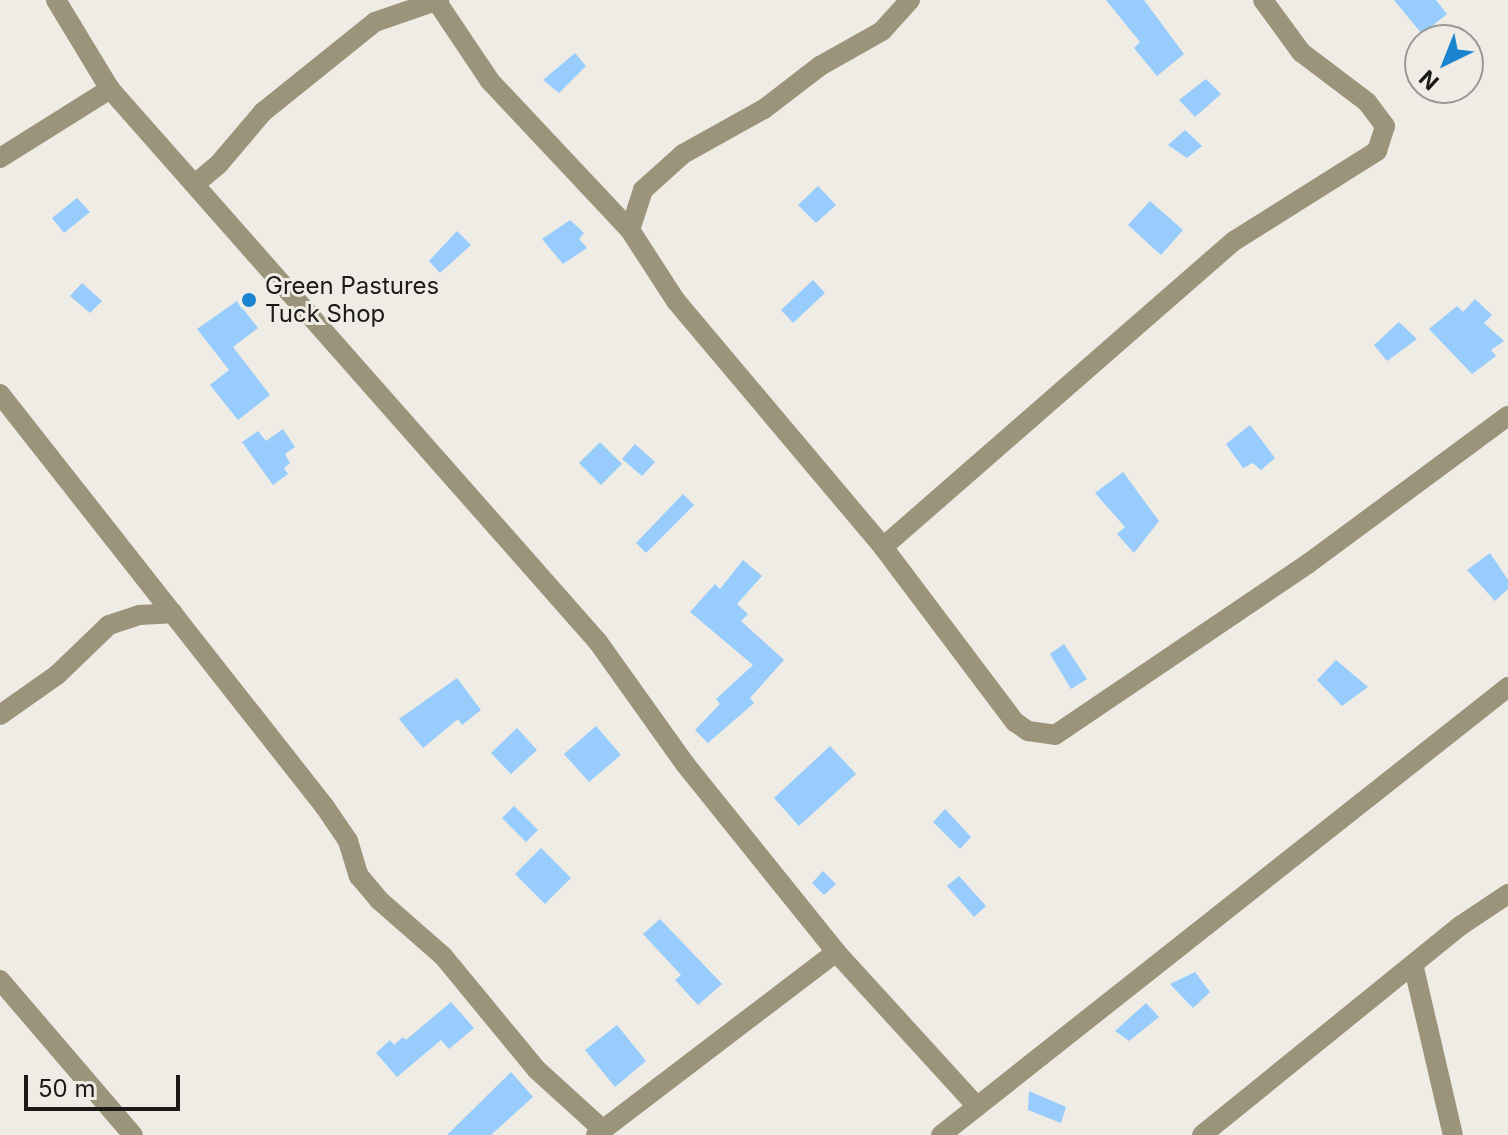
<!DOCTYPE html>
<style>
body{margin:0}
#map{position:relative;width:1508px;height:1135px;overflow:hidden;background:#eeece5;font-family:Inter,sans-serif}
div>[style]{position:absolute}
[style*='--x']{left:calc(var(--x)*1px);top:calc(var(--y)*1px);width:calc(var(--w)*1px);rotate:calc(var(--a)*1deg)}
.building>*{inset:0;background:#97ccfc}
.minor>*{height:20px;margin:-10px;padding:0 10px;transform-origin:10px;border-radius:10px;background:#9c947a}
.dots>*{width:22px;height:22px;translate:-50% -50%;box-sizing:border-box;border:4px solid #eeece5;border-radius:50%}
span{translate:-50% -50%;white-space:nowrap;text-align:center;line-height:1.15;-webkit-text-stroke:6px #eeece5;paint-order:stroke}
.poi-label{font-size:24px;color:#1b1a18}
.left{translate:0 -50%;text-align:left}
.north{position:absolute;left:1404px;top:24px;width:80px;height:80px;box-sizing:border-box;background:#eeece5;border:2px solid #9a9893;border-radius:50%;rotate:223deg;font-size:22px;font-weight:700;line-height:32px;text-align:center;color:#1b1a18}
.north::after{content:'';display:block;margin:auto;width:28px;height:36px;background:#1b84ce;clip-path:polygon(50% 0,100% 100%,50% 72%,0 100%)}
.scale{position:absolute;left:24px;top:1075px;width:156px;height:36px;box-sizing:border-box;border:4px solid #1b1a18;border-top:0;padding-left:10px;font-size:24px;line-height:28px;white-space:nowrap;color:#1b1a18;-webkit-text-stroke:6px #eeece5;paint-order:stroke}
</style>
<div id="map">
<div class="building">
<div style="clip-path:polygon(1106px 0,1144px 0,1184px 54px,1157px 76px,1134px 48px,1140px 42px)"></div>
<div style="clip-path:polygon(1394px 0,1436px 0,1447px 14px,1422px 34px)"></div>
<div style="clip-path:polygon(575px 53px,586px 66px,559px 93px,543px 80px)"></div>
<div style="clip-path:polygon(1206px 79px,1221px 94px,1195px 117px,1179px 100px)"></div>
<div style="clip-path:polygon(1185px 130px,1202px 146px,1187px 158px,1168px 145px)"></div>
<div style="clip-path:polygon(818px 186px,836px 205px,816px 223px,798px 205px)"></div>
<div style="clip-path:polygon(77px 198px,90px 212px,64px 233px,52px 218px)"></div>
<div style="clip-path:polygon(1150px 201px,1183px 230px,1161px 255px,1128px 225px)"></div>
<div style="clip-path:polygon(570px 220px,584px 233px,579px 239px,587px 248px,563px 264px,542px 239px)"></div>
<div style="clip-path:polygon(457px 231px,471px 245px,440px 273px,429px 261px)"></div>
<div style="clip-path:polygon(813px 280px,825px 293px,793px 323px,781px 310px)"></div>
<div style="clip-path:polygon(82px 283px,102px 301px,90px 313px,70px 296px)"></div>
<div style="clip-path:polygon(1475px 299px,1492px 315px,1484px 323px,1504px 341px,1491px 350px,1496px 356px,1472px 374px,1429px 329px,1457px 306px,1463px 312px)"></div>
<div style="clip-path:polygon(237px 301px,258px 328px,233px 347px,270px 395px,238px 420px,210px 385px,229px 370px,197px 329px)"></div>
<div style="clip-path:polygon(1399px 322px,1417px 339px,1387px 361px,1374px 345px)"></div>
<div style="clip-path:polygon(1250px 425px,1275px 458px,1261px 470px,1253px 463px,1243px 468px,1226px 444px)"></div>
<div style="clip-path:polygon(283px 429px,295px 447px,285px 454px,290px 463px,284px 468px,288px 474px,273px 485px,242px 442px,258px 431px,266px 441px)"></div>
<div style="clip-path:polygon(600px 442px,622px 464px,601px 485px,579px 463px)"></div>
<div style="clip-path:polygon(635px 444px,655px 462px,642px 476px,622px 459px)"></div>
<div style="clip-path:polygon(1123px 472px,1159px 521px,1134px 553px,1117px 534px,1125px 527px,1095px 493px)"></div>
<div style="clip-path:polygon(683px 494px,694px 505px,646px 553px,636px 543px)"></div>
<div style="clip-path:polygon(1490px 553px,1508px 580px,1508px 589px,1495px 601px,1467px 570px)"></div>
<div style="clip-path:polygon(743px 560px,762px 576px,737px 604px,748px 614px,741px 621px,784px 660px,750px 698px,754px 703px,708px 743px,695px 730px,720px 704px,716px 699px,753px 665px,690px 612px,715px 584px,720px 589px)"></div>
<div style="clip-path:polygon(1064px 644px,1087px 679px,1071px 689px,1050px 654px)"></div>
<div style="clip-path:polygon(1336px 660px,1368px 687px,1342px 706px,1317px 680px)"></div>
<div style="clip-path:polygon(457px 678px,481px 710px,462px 725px,458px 719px,423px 748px,399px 719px)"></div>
<div style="clip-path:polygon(596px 726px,621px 755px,589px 782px,564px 754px)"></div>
<div style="clip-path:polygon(517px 728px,537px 750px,511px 774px,491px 753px)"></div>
<div style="clip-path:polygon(830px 746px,856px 774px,799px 826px,774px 798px)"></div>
<div style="clip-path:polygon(514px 806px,538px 830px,526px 842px,502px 818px)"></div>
<div style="clip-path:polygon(945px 809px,971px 837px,960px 849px,933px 822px)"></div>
<div style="clip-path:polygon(541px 848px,571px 878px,545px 904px,515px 874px)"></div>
<div style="clip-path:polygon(823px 871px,836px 884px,824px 895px,812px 883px)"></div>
<div style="clip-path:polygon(959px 876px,986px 906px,974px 917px,947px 886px)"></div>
<div style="clip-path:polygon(660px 919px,722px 984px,698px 1005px,675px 980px,681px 975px,643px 934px)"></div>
<div style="clip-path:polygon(1195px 972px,1210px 992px,1193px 1008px,1170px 984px)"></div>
<div style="clip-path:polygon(451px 1002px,474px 1028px,449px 1049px,441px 1040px,397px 1077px,376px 1053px,390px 1040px,394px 1045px,403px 1037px,406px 1040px)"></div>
<div style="clip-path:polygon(1146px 1003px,1159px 1017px,1129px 1041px,1115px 1031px)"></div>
<div style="clip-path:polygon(617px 1025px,646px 1061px,615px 1087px,585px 1050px)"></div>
<div style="clip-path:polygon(511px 1072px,533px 1097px,491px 1135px,447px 1135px)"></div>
<div style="clip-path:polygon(1029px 1091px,1066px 1107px,1061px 1123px,1028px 1110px)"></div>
</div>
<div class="minor">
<div style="--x:56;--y:0;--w:104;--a:58.8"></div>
<div style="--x:110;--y:89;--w:738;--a:48.57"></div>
<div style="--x:598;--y:642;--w:150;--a:54.5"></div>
<div style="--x:685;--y:764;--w:241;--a:51.2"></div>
<div style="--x:836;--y:952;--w:206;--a:47.6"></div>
<div style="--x:437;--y:2;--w:95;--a:56.1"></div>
<div style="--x:490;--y:81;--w:204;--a:46.8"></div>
<div style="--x:630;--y:230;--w:85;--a:57.1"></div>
<div style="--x:676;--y:301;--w:322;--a:49.9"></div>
<div style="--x:883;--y:547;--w:219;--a:53"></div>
<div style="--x:1015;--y:722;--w:16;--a:35"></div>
<div style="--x:1028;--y:731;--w:27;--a:8"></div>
<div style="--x:1055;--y:735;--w:307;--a:-34.1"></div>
<div style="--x:1309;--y:563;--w:247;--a:-36.5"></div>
<div style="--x:0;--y:158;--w:130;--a:-32.1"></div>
<div style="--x:195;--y:184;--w:30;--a:-40"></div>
<div style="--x:218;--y:165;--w:70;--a:-49.7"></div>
<div style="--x:263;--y:112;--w:144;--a:-38.8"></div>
<div style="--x:375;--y:22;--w:68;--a:-19"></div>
<div style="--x:630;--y:230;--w:42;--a:-72"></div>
<div style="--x:643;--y:190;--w:54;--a:-42"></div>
<div style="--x:683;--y:154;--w:93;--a:-29.1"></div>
<div style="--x:764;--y:109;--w:71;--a:-37.5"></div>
<div style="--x:820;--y:66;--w:71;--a:-29.4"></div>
<div style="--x:882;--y:31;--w:42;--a:-47.9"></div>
<div style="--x:0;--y:394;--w:526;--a:51.8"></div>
<div style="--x:325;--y:807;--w:41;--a:55.9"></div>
<div style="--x:348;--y:841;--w:37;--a:73"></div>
<div style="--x:359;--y:876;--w:31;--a:50"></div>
<div style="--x:379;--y:900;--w:85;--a:41.2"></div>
<div style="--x:443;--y:956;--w:146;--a:50.5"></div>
<div style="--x:536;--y:1069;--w:91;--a:42.3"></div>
<div style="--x:883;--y:547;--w:466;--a:-41.1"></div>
<div style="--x:1234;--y:241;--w:169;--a:-32.2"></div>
<div style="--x:1377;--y:151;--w:26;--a:-72"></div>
<div style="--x:1385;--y:126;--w:30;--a:-127"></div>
<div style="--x:1367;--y:102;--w:83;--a:-142.9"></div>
<div style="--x:1301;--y:52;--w:64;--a:-126.2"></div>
<div style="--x:0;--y:715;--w:70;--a:-35.1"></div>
<div style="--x:57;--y:675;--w:72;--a:-43.9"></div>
<div style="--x:109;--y:625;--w:32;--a:-18"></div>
<div style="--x:139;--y:615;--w:34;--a:-3"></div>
<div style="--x:1414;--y:968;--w:171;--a:76.9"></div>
<div style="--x:0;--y:980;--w:204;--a:49.4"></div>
<div style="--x:596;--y:1135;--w:302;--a:-37.3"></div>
<div style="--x:941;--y:1135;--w:723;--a:-38.31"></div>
<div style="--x:1202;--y:1135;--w:332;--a:-39"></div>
<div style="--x:1460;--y:926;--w:58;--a:-33.7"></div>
</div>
<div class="dots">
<div style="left:249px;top:300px;background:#1b84ce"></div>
</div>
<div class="poi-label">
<span class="left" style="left:265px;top:300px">Green Pastures<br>Tuck Shop</span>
</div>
<div class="north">N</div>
<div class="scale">50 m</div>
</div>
